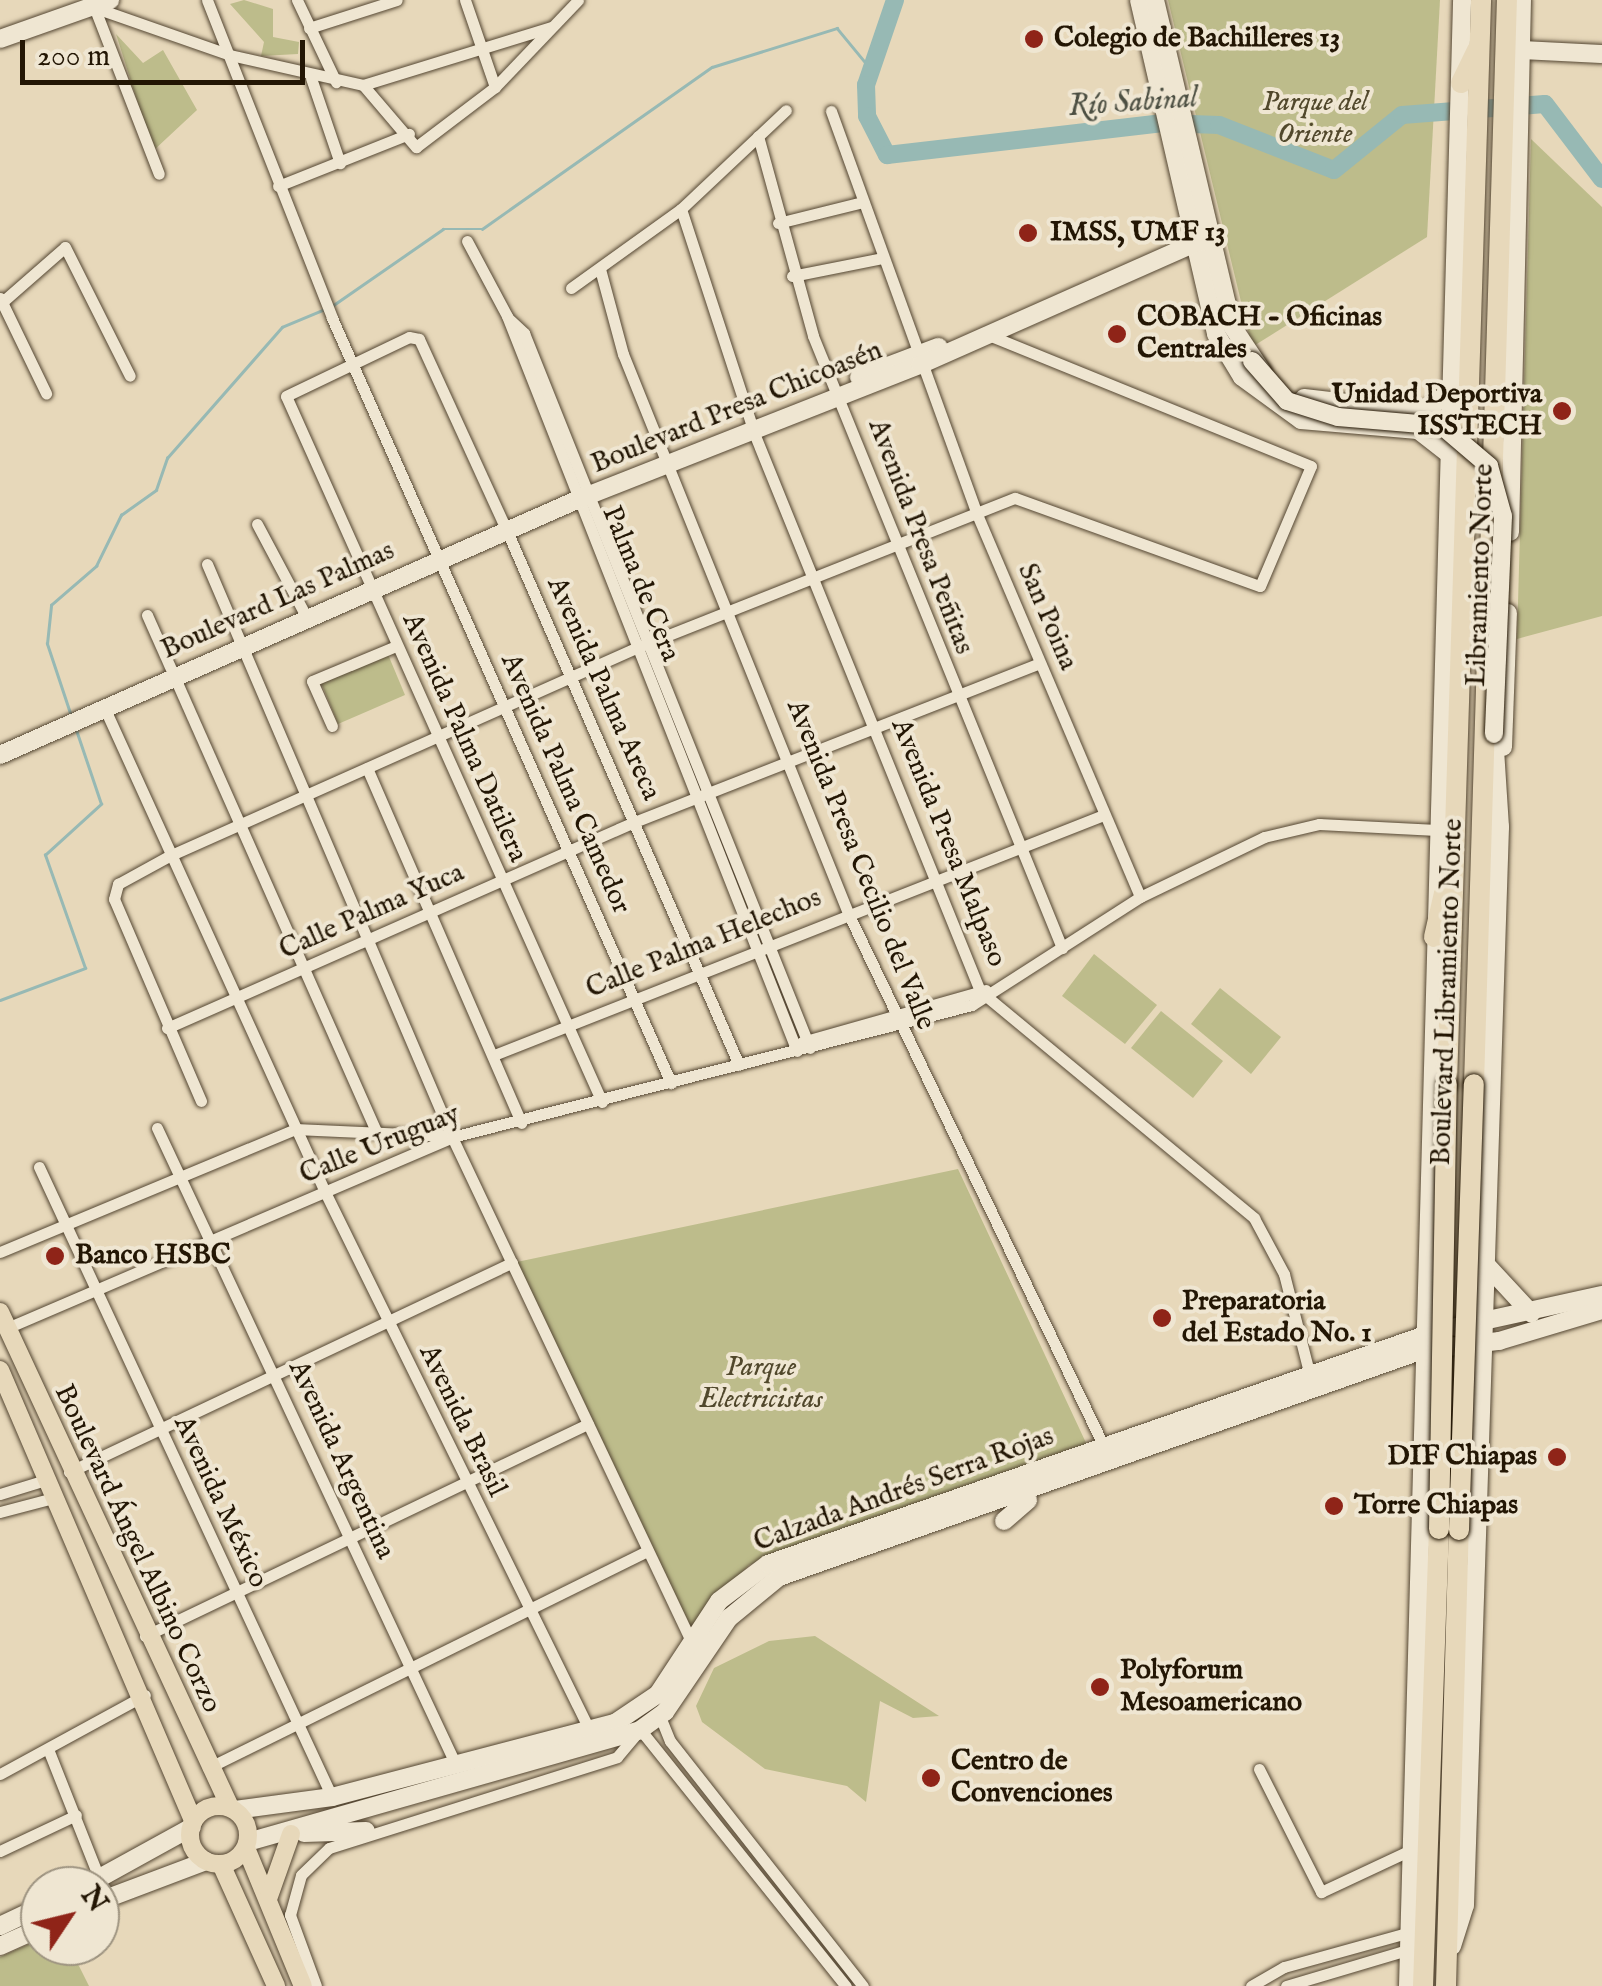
<!DOCTYPE html>
<meta charset="utf-8">
<style>
body{margin:0}
#map{position:relative;width:1602px;height:1986px;overflow:hidden;background:#e7d8ba;font-family:"IM FELL English",serif}
div>[style]{position:absolute}
[style*='--x']{left:calc(var(--x)*1px);top:calc(var(--y)*1px);width:calc(var(--w)*1px);rotate:calc(var(--a)*1deg)}
.green>*{inset:0;background:#bdbc8b}
.stream>*{height:2.5px;margin:-1.25px;padding:0 1.25px;transform-origin:1.25px;border-radius:1.25px;background:#97b9b4}
.river>*{height:18px;margin:-9px;padding:0 9px;transform-origin:9px;border-radius:9px;background:#97b9b4}
.roads{filter:drop-shadow(0 0 2px #544632) drop-shadow(0 0 2px #544632)}
.street>*{height:11px;margin:-5.5px;padding:0 5.5px;transform-origin:5.5px;border-radius:5.5px;background:#efe6d2}
.secondary>*{height:18px;margin:-9px;padding:0 9px;transform-origin:9px;border-radius:9px;background:#efe6d2}
.primary>*{height:18px;margin:-9px;padding:0 9px;transform-origin:9px;border-radius:9px;background:#e7d8ba}
.primary>.ring{margin:-9px;padding:0;box-sizing:content-box;background:none;border:18px solid #e7d8ba;border-radius:50%}
.highway>*{height:20px;margin:-10px;padding:0 10px;transform-origin:10px;border-radius:10px;background:#e7d8ba}
.bridges{filter:drop-shadow(0 0 2px #231604) drop-shadow(0 0 2px #231604)}
.secondary-bridge>*{height:18px;margin:-9px;padding:0 9px;transform-origin:9px;border-radius:9px;background:#efe6d2}
.highway-bridge>*{height:20px;margin:-10px;padding:0 10px;transform-origin:10px;border-radius:10px;background:#e7d8ba}
.dots>*{width:28px;height:28px;translate:-50% -50%;box-sizing:border-box;border:5px solid #efe6d2;border-radius:50%}
span{translate:-50% -50%;white-space:nowrap;text-align:center;line-height:1.15;-webkit-text-stroke:8px #efe6d2;paint-order:stroke}
.poi-label{font-size:28px;color:#231604;font-weight:700}
.left{translate:0 -50%;text-align:left}
.right{translate:-100% -50%;text-align:right}
.park-label{font-size:28px;color:#51482c;font-style:italic}
.street-label{font-size:28px;color:#231604}
.water-label{font-size:30px;color:#4c4f42;font-style:italic}
.north{position:absolute;left:20px;top:1866px;width:100px;height:100px;box-sizing:border-box;background:#efe6d2;border:2px solid #9d9380;border-radius:50%;rotate:55deg;font-size:28px;font-weight:700;line-height:40px;text-align:center;color:#231604}
.north::after{content:'';display:block;margin:auto;width:35px;height:45px;background:#8f2418;clip-path:polygon(50% 0,100% 100%,50% 72%,0 100%)}
.scale{position:absolute;left:20px;top:40px;width:285px;height:45px;box-sizing:border-box;border:5px solid #231604;border-top:0;padding-left:12px;font-size:30px;line-height:35px;white-space:nowrap;color:#231604;-webkit-text-stroke:8px #efe6d2;paint-order:stroke}
</style>
<div id="map">
<div class="green">
<div style="clip-path:polygon(244px 0,273px 9px,273px 37px,299px 42px,298px 54px,261px 56px,264px 42px,230px 4px)"></div>
<div style="clip-path:polygon(1168px 0,1440px 0,1427px 237px,1252px 347px)"></div>
<div style="clip-path:polygon(116px 34px,143px 63px,163px 50px,197px 110px,153px 151px)"></div>
<div style="clip-path:polygon(1531px 139px,1602px 207px,1602px 616px,1517px 639px)"></div>
<div style="clip-path:polygon(387px 652px,405px 695px,338px 724px,320px 680px)"></div>
<div style="clip-path:polygon(1094px 954px,1157px 1005px,1125px 1044px,1062px 996px)"></div>
<div style="clip-path:polygon(1220px 988px,1281px 1037px,1251px 1074px,1191px 1024px)"></div>
<div style="clip-path:polygon(1161px 1011px,1223px 1061px,1193px 1098px,1131px 1048px)"></div>
<div style="clip-path:polygon(958px 1169px,1087px 1445px,749px 1565px,690px 1630px,512px 1263px)"></div>
<div style="clip-path:polygon(815px 1636px,939px 1716px,913px 1718px,880px 1701px,866px 1802px,847px 1786px,765px 1769px,702px 1722px,696px 1706px,714px 1668px,769px 1641px)"></div>
<div style="clip-path:polygon(40px 1939px,40px 1946px,69px 1946px,89px 1986px,0 1986px,0 1957px)"></div>
</div>
<div class="stream">
<div style="--x:332;--y:306;--w:135;--a:-34.7"></div>
<div style="--x:443;--y:229;--w:39;--a:0"></div>
<div style="--x:482;--y:229;--w:281;--a:-35.2"></div>
<div style="--x:712;--y:67;--w:131;--a:-17.3"></div>
<div style="--x:837;--y:28;--w:52;--a:50.5"></div>
<div style="--x:70;--y:713;--w:73;--a:-108.4"></div>
<div style="--x:47;--y:644;--w:39;--a:-84"></div>
<div style="--x:51;--y:605;--w:60;--a:-40.9"></div>
<div style="--x:96;--y:566;--w:57;--a:-63.9"></div>
<div style="--x:121;--y:515;--w:43;--a:-35.5"></div>
<div style="--x:156;--y:490;--w:34;--a:-71"></div>
<div style="--x:167;--y:458;--w:174;--a:-48.7"></div>
<div style="--x:282;--y:327;--w:47;--a:-22.7"></div>
<div style="--x:0;--y:1000;--w:91;--a:-20.6"></div>
<div style="--x:85;--y:968;--w:120;--a:-109.5"></div>
<div style="--x:45;--y:855;--w:76;--a:-42.3"></div>
<div style="--x:101;--y:804;--w:78;--a:-108.7"></div>
</div>
<div class="river">
<div style="--x:895;--y:0;--w:90;--a:108.8"></div>
<div style="--x:866;--y:85;--w:31;--a:88"></div>
<div style="--x:867;--y:116;--w:44;--a:62.9"></div>
<div style="--x:887;--y:155;--w:278;--a:-6.6"></div>
<div style="--x:1163;--y:123;--w:56;--a:2"></div>
<div style="--x:1219;--y:125;--w:123;--a:21.4"></div>
<div style="--x:1334;--y:170;--w:87;--a:-39"></div>
<div style="--x:1402;--y:115;--w:143;--a:-4.4"></div>
<div style="--x:1545;--y:104;--w:94;--a:52.8"></div>
</div>
<div class="roads">
<div class="street">
<div style="--x:207;--y:0;--w:342;--a:68.5"></div>
<div style="--x:332;--y:318;--w:837;--a:66.1"></div>
<div style="--x:297;--y:0;--w:91;--a:64.6"></div>
<div style="--x:465;--y:0;--w:92;--a:71"></div>
<div style="--x:93;--y:4;--w:182;--a:68.8"></div>
<div style="--x:93;--y:7;--w:145;--a:19.3"></div>
<div style="--x:230;--y:55;--w:136;--a:12.7"></div>
<div style="--x:363;--y:85;--w:197;--a:-17.1"></div>
<div style="--x:309;--y:28;--w:92;--a:-17.7"></div>
<div style="--x:311;--y:78;--w:90;--a:71.2"></div>
<div style="--x:363;--y:85;--w:82;--a:49.5"></div>
<div style="--x:416;--y:147;--w:99;--a:-37.2"></div>
<div style="--x:495;--y:87;--w:120;--a:-46.3"></div>
<div style="--x:831;--y:111;--w:426;--a:70.1"></div>
<div style="--x:976;--y:512;--w:418;--a:66.9"></div>
<div style="--x:758;--y:136;--w:207;--a:74.6"></div>
<div style="--x:813;--y:336;--w:661;--a:67.86"></div>
<div style="--x:278;--y:186;--w:141;--a:-21.7"></div>
<div style="--x:681;--y:209;--w:236;--a:71.9"></div>
<div style="--x:754;--y:433;--w:602;--a:67.95"></div>
<div style="--x:980;--y:991;--w:356;--a:39.6"></div>
<div style="--x:1254;--y:1218;--w:64;--a:61.8"></div>
<div style="--x:1284;--y:1274;--w:109;--a:75.7"></div>
<div style="--x:778;--y:223;--w:88;--a:-13.9"></div>
<div style="--x:467;--y:241;--w:85;--a:61.9"></div>
<div style="--x:507;--y:316;--w:790;--a:68.47"></div>
<div style="--x:600;--y:269;--w:88;--a:74.9"></div>
<div style="--x:623;--y:354;--w:603;--a:68.07"></div>
<div style="--x:848;--y:913;--w:597;--a:64.38"></div>
<div style="--x:792;--y:276;--w:93;--a:-11.2"></div>
<div style="--x:571;--y:288;--w:135;--a:-35.7"></div>
<div style="--x:681;--y:209;--w:144;--a:-43.3"></div>
<div style="--x:0;--y:298;--w:106;--a:64.2"></div>
<div style="--x:0;--y:304;--w:86;--a:-41.2"></div>
<div style="--x:65;--y:247;--w:144;--a:63.3"></div>
<div style="--x:509;--y:319;--w:21;--a:43"></div>
<div style="--x:524;--y:333;--w:770;--a:68.2"></div>
<div style="--x:257;--y:524;--w:106;--a:62"></div>
<div style="--x:207;--y:564;--w:623;--a:66.85"></div>
<div style="--x:452;--y:1137;--w:558;--a:64.63"></div>
<div style="--x:147;--y:615;--w:565;--a:66.07"></div>
<div style="--x:104;--y:707;--w:533;--a:65.5"></div>
<div style="--x:325;--y:1192;--w:601;--a:63.82"></div>
<div style="--x:332;--y:726;--w:49;--a:-114"></div>
<div style="--x:312;--y:681;--w:91;--a:-22.6"></div>
<div style="--x:367;--y:768;--w:387;--a:66.5"></div>
<div style="--x:167;--y:1028;--w:510;--a:-23.8"></div>
<div style="--x:634;--y:822;--w:435;--a:-21.4"></div>
<div style="--x:802;--y:1042;--w:191;--a:-15.8"></div>
<div style="--x:494;--y:1055;--w:652;--a:-21.49"></div>
<div style="--x:201;--y:1101;--w:220;--a:-113.3"></div>
<div style="--x:114;--y:899;--w:16;--a:-75"></div>
<div style="--x:118;--y:884;--w:58;--a:-28.8"></div>
<div style="--x:169;--y:856;--w:513;--a:-24.02"></div>
<div style="--x:638;--y:647;--w:405;--a:-21.6"></div>
<div style="--x:1015;--y:498;--w:260;--a:19.8"></div>
<div style="--x:1260;--y:586;--w:130;--a:-67"></div>
<div style="--x:1311;--y:466;--w:349;--a:-157.9"></div>
<div style="--x:602;--y:1102;--w:773;--a:-114.11"></div>
<div style="--x:286;--y:396;--w:136;--a:-25.6"></div>
<div style="--x:409;--y:337;--w:10;--a:11"></div>
<div style="--x:419;--y:339;--w:211;--a:65.4"></div>
<div style="--x:507;--y:531;--w:582;--a:66.52"></div>
<div style="--x:157;--y:1128;--w:701;--a:64.86"></div>
<div style="--x:39;--y:1167;--w:695;--a:65.06"></div>
<div style="--x:0;--y:1252;--w:320;--a:-22.6"></div>
<div style="--x:295;--y:1129;--w:155;--a:2.6"></div>
<div style="--x:7;--y:1328;--w:484;--a:-23.2"></div>
<div style="--x:452;--y:1137;--w:536;--a:-14.24"></div>
<div style="--x:972;--y:1005;--w:200;--a:-32.7"></div>
<div style="--x:1140;--y:897;--w:138;--a:-25.8"></div>
<div style="--x:1264;--y:837;--w:57;--a:-13.3"></div>
<div style="--x:1319;--y:824;--w:118;--a:2.9"></div>
<div style="--x:69;--y:1472;--w:490;--a:-25.3"></div>
<div style="--x:0;--y:1494;--w:51;--a:-17"></div>
<div style="--x:0;--y:1512;--w:59;--a:-14.7"></div>
<div style="--x:145;--y:1636;--w:491;--a:-25.6"></div>
<div style="--x:659;--y:1714;--w:29;--a:68"></div>
<div style="--x:670;--y:1741;--w:312;--a:51.8"></div>
<div style="--x:639;--y:1728;--w:331;--a:51.3"></div>
<div style="--x:48;--y:1749;--w:160;--a:68.4"></div>
<div style="--x:208;--y:1768;--w:490;--a:-26.3"></div>
<div style="--x:1259;--y:1769;--w:138;--a:63.2"></div>
<div style="--x:1321;--y:1892;--w:102;--a:-25.1"></div>
<div style="--x:0;--y:1774;--w:165;--a:-28.6"></div>
<div style="--x:0;--y:1851;--w:84;--a:-25.3"></div>
<div style="--x:316;--y:1986;--w:76;--a:-110.1"></div>
<div style="--x:290;--y:1915;--w:41;--a:-74.6"></div>
<div style="--x:301;--y:1875;--w:39;--a:-44"></div>
<div style="--x:329;--y:1848;--w:302;--a:-17.5"></div>
<div style="--x:617;--y:1757;--w:35;--a:-50"></div>
<div style="--x:1251;--y:1986;--w:38;--a:-30"></div>
<div style="--x:1284;--y:1967;--w:131;--a:-15.5"></div>
<div style="--x:1286;--y:1986;--w:129;--a:-16.6"></div>
</div>
<div class="secondary">
<div style="--x:1139;--y:0;--w:343;--a:77"></div>
<div style="--x:1216;--y:334;--w:50;--a:58.8"></div>
<div style="--x:1242;--y:377;--w:73;--a:36.1"></div>
<div style="--x:1301;--y:420;--w:117;--a:4.9"></div>
<div style="--x:1418;--y:430;--w:37;--a:38"></div>
<div style="--x:1155;--y:0;--w:335;--a:76.7"></div>
<div style="--x:1232;--y:326;--w:54;--a:56.3"></div>
<div style="--x:0;--y:39;--w:117;--a:-19.5"></div>
<div style="--x:1521;--y:50;--w:81;--a:2.8"></div>
<div style="--x:859;--y:377;--w:85;--a:-20.8"></div>
<div style="--x:1304;--y:398;--w:122;--a:6.6"></div>
<div style="--x:1425;--y:412;--w:33;--a:-40"></div>
<div style="--x:1510;--y:532;--w:532;--a:-88.71"></div>
<div style="--x:1503;--y:747;--w:134;--a:-87.9"></div>
<div style="--x:0;--y:755;--w:633;--a:-23.85"></div>
<div style="--x:579;--y:499;--w:366;--a:-21.5"></div>
<div style="--x:920;--y:365;--w:318;--a:-23.9"></div>
<div style="--x:1481;--y:1259;--w:74;--a:47.2"></div>
<div style="--x:1456;--y:1327;--w:149;--a:-12.4"></div>
<div style="--x:1004;--y:1521;--w:32;--a:-41"></div>
<div style="--x:235;--y:1810;--w:98;--a:-7.6"></div>
<div style="--x:332;--y:1797;--w:293;--a:-14.7"></div>
<div style="--x:615;--y:1723;--w:52;--a:-34"></div>
<div style="--x:658;--y:1694;--w:111;--a:-56.7"></div>
<div style="--x:719;--y:1601;--w:61;--a:-37.1"></div>
<div style="--x:768;--y:1564;--w:702;--a:-19.21"></div>
<div style="--x:304;--y:1833;--w:62;--a:-1.8"></div>
<div style="--x:248;--y:1842;--w:408;--a:-15.9"></div>
<div style="--x:640;--y:1730;--w:31;--a:-36"></div>
<div style="--x:665;--y:1712;--w:114;--a:-55.8"></div>
<div style="--x:729;--y:1618;--w:65;--a:-39.4"></div>
<div style="--x:779;--y:1577;--w:683;--a:-19.42"></div>
<div style="--x:1423;--y:1350;--w:77;--a:-6.8"></div>
<div style="--x:1499;--y:1341;--w:108;--a:-16.8"></div>
<div style="--x:85;--y:1886;--w:122;--a:-28.9"></div>
<div style="--x:100;--y:1901;--w:113;--a:-20.7"></div>
<div style="--x:0;--y:1926;--w:44;--a:-25.4"></div>
<div style="--x:0;--y:1946;--w:44;--a:-24.2"></div>
<div style="--x:1452;--y:1946;--w:43;--a:-72.4"></div>
<div style="--x:1465;--y:1905;--w:1079;--a:-88.14"></div>
<div style="--x:1500;--y:827;--w:93;--a:-93.7"></div>
<div style="--x:1408;--y:1986;--w:1987;--a:-88.44"></div>
</div>
<div class="primary">
<div style="--x:0;--y:1312;--w:546;--a:65.08"></div>
<div style="--x:0;--y:1370;--w:491;--a:66.8"></div>
<div class="ring" style="left:190px;top:1806px;width:40px;height:40px"></div>
<div style="--x:246;--y:1848;--w:149;--a:67.6"></div>
<div style="--x:221;--y:1864;--w:134;--a:65.7"></div>
<div style="--x:268;--y:1899;--w:69;--a:-70.5"></div>
</div>
<div class="highway">
<div style="--x:1461;--y:83;--w:37;--a:-64"></div>
<div style="--x:1434;--y:937;--w:45;--a:-77.2"></div>
<div style="--x:1447;--y:1084;--w:1085;--a:-88.2"></div>
<div style="--x:1474;--y:1084;--w:1085;--a:-88.26"></div>
<div style="--x:1423;--y:1986;--w:457;--a:-88"></div>
<div style="--x:1446;--y:1986;--w:456;--a:-88.4"></div>
</div>
</div>
<div class="bridges">
<div class="secondary-bridge">
<div style="--x:1252;--y:361;--w:53;--a:48.8"></div>
<div style="--x:1287;--y:401;--w:53;--a:17.4"></div>
<div style="--x:1338;--y:417;--w:104;--a:4.9"></div>
<div style="--x:1442;--y:426;--w:62;--a:40.4"></div>
<div style="--x:1489;--y:466;--w:52;--a:74.4"></div>
<div style="--x:1503;--y:516;--w:218;--a:92.4"></div>
</div>
<div class="highway-bridge">
<div style="--x:1439;--y:1529;--w:445;--a:-89"></div>
<div style="--x:1459;--y:1530;--w:446;--a:-88.1"></div>
</div>
</div>
<div class="dots">
<div style="left:1034px;top:39px;background:#8f2418"></div>
<div style="left:1028px;top:233px;background:#8f2418"></div>
<div style="left:1117px;top:334px;background:#8f2418"></div>
<div style="left:1562px;top:411px;background:#8f2418"></div>
<div style="left:55px;top:1256px;background:#8f2418"></div>
<div style="left:1162px;top:1318px;background:#8f2418"></div>
<div style="left:1557px;top:1457px;background:#8f2418"></div>
<div style="left:1334px;top:1506px;background:#8f2418"></div>
<div style="left:1100px;top:1687px;background:#8f2418"></div>
<div style="left:931px;top:1778px;background:#8f2418"></div>
</div>
<div class="poi-label">
<span class="left" style="left:1054px;top:39px">Colegio de Bachilleres 13</span>
<span class="left" style="left:1050px;top:233px">IMSS, UMF 13</span>
<span class="left" style="left:1137px;top:334px">COBACH - Oficinas<br>Centrales</span>
<span class="right" style="left:1542px;top:411px">Unidad Deportiva<br>ISSTECH</span>
<span class="left" style="left:75px;top:1256px">Banco HSBC</span>
<span class="left" style="left:1182px;top:1318px">Preparatoria<br>del Estado No. 1</span>
<span class="right" style="left:1537px;top:1457px">DIF Chiapas</span>
<span class="left" style="left:1354px;top:1506px">Torre Chiapas</span>
<span class="left" style="left:1120px;top:1687px">Polyforum<br>Mesoamericano</span>
<span class="left" style="left:951px;top:1778px">Centro de<br>Convenciones</span>
</div>
<div class="park-label">
<span style="left:1315px;top:119px">Parque del<br>Oriente</span>
<span style="left:761px;top:1384px">Parque<br>Electricistas</span>
</div>
<div class="street-label">
<span style="left:737px;top:408px;rotate:-22deg">Boulevard Presa Chicoasén</span>
<span style="left:920px;top:537px;rotate:69deg">Avenida Presa Peñitas</span>
<span style="left:1481px;top:575px;rotate:-88deg">Libramiento Norte</span>
<span style="left:640px;top:584px;rotate:68deg">Palma de Cera</span>
<span style="left:278px;top:601px;rotate:-24deg">Boulevard Las Palmas</span>
<span style="left:1047px;top:617px;rotate:67deg">San Poina</span>
<span style="left:603px;top:689px;rotate:66deg">Avenida Palma Areca</span>
<span style="left:464px;top:738px;rotate:66deg">Avenida Palma Datilera</span>
<span style="left:565px;top:784px;rotate:66deg">Avenida Palma Camedor</span>
<span style="left:948px;top:843px;rotate:68deg">Avenida Presa Malpaso</span>
<span style="left:860px;top:865px;rotate:68deg">Avenida Presa Cecilio del Valle</span>
<span style="left:372px;top:912px;rotate:-24deg">Calle Palma Yuca</span>
<span style="left:704px;top:944px;rotate:-22deg">Calle Palma Helechos</span>
<span style="left:1448px;top:992px;rotate:-88deg">Boulevard Libramiento Norte</span>
<span style="left:380px;top:1145px;rotate:-22deg">Calle Uruguay</span>
<span style="left:462px;top:1421px;rotate:64deg">Avenida Brasil</span>
<span style="left:341px;top:1460px;rotate:65deg">Avenida Argentina</span>
<span style="left:904px;top:1490px;rotate:-20deg">Calzada Andrés Serra Rojas</span>
<span style="left:220px;top:1502px;rotate:65deg">Avenida México</span>
<span style="left:137px;top:1549px;rotate:65deg">Boulevard Ángel Albino Corzo</span>
</div>
<div class="water-label">
<span style="left:1133px;top:103px;rotate:-4deg">Río Sabinal</span>
</div>
<div class="north">N</div>
<div class="scale">200 m</div>
</div>
